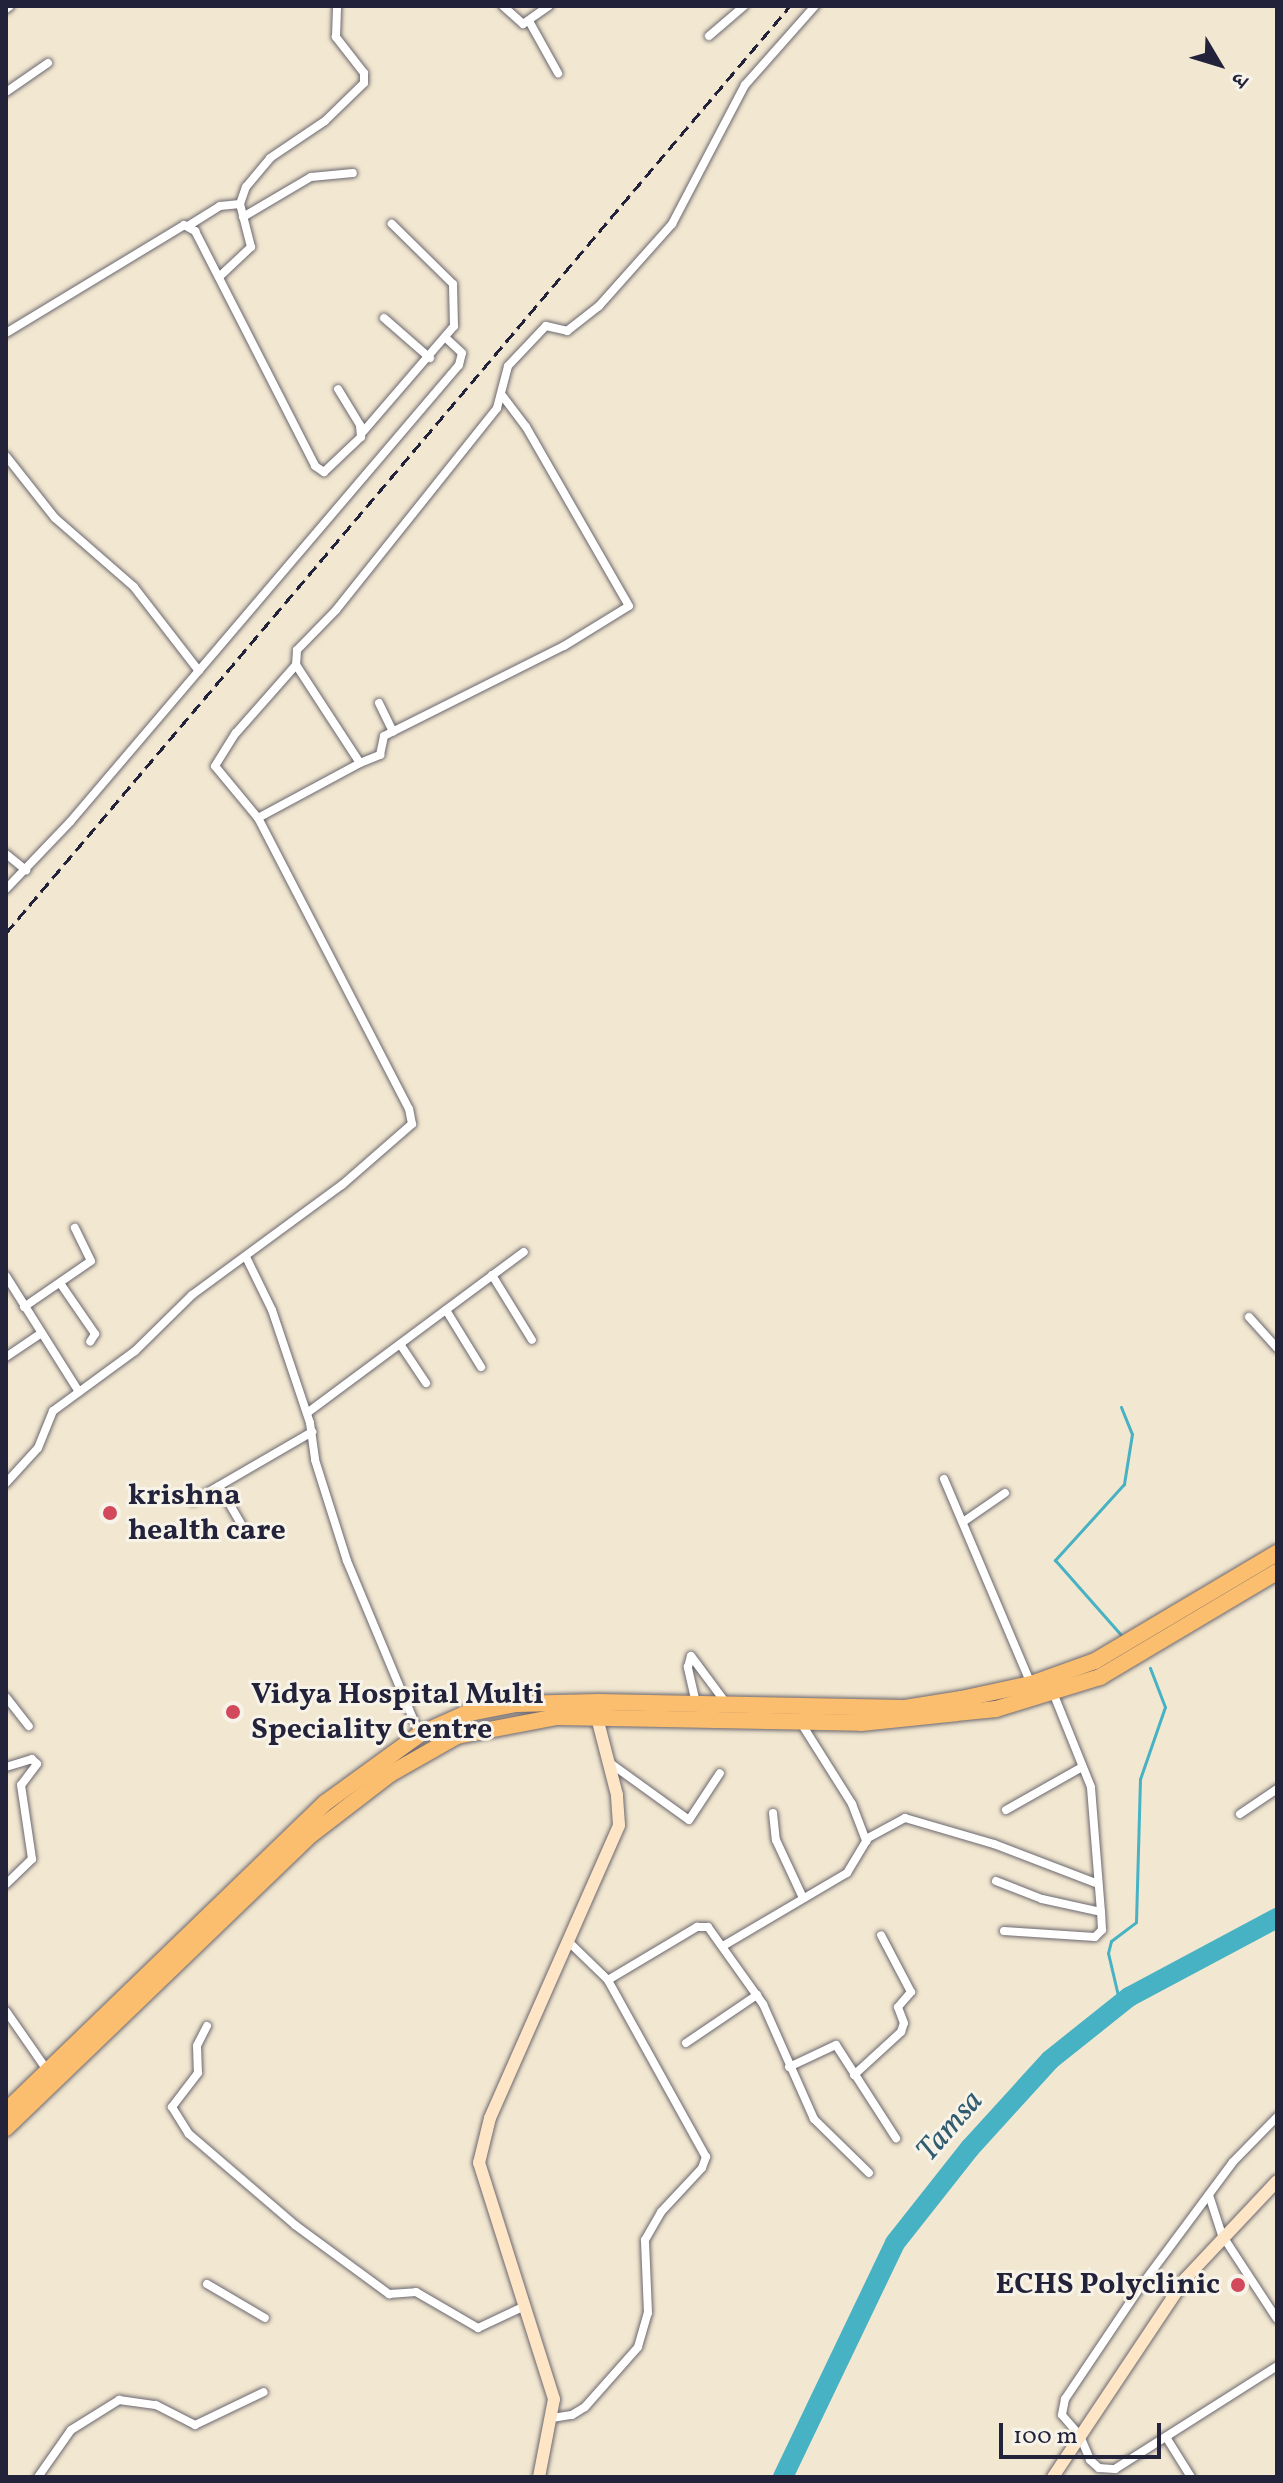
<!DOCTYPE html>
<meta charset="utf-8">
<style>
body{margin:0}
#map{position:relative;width:1283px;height:2483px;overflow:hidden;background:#f2e7d0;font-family:Vollkorn,"Noto Serif Devanagari",serif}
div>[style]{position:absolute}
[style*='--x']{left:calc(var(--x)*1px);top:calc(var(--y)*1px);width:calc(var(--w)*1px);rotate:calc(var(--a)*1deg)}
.stream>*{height:3px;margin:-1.5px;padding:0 1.5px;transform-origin:1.5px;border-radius:1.5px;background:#46b2c3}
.river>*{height:20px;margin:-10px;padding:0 10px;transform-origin:10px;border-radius:10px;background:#46b2c3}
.roads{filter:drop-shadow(0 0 2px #6b676f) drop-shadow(0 0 2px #6b676f)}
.street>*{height:8px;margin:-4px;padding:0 4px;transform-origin:4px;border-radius:4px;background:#fff}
.secondary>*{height:12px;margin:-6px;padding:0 6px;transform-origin:6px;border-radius:6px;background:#fde5c5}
.highway>*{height:16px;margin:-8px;padding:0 8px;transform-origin:8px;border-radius:8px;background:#fbbd6e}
.rail>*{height:3px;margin-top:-1.5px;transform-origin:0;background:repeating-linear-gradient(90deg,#22223b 0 12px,transparent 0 18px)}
.dots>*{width:22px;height:22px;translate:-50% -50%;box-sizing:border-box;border:4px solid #f7f3e8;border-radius:50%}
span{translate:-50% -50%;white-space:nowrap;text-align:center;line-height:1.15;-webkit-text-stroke:6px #f7f3e8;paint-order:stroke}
.poi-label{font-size:30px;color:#22223b;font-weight:700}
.left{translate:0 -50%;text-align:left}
.right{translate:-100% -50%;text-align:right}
.water-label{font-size:32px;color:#305c71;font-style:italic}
.frame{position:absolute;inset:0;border:8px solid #22223b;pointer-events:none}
.north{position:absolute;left:1179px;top:24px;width:80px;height:80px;-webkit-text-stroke:6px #f7f3e8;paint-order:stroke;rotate:128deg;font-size:22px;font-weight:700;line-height:32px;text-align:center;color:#22223b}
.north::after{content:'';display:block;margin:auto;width:28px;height:36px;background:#22223b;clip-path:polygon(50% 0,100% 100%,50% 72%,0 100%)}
.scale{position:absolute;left:999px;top:2423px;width:162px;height:36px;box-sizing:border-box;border:4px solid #22223b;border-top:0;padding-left:10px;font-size:24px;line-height:28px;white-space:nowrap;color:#22223b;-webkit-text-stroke:6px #f7f3e8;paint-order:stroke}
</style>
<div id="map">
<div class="stream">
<div style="--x:1121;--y:1407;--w:29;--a:68"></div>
<div style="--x:1132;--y:1434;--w:51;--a:99.1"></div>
<div style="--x:1124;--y:1484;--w:103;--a:132.2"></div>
<div style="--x:1055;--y:1560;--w:101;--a:48.6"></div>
<div style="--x:1120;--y:2004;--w:52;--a:-103.2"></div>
<div style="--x:1108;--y:1953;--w:12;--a:-76"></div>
<div style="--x:1111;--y:1941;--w:31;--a:-37"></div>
<div style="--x:1136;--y:1922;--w:143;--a:-88.4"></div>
<div style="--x:1140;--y:1779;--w:76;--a:-70.9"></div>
<div style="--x:1165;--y:1707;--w:42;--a:-111"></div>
</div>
<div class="river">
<div style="--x:783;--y:2477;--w:259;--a:-64.4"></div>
<div style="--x:895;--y:2243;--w:121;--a:-51.7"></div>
<div style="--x:970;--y:2148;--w:119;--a:-47.7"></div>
<div style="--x:1050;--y:2060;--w:101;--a:-38.6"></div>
<div style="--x:1129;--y:1997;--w:168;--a:-28.1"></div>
</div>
<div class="roads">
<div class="street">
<div style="--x:503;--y:6;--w:27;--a:42"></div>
<div style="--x:523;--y:24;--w:32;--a:-35"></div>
<div style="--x:6;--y:9;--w:5;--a:-37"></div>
<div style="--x:529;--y:21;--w:60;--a:60.9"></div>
<div style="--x:709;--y:36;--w:46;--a:-40.6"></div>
<div style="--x:6;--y:92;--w:51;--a:-34.6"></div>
<div style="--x:243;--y:217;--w:79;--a:-30.5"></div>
<div style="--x:311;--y:177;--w:42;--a:-5.4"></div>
<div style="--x:188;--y:226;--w:38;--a:-32"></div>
<div style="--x:220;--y:206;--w:20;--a:-6"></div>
<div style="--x:219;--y:277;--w:44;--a:-43.2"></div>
<div style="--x:251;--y:247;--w:44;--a:-104.3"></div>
<div style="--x:240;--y:204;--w:18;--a:-71"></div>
<div style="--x:246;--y:187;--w:38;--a:-50"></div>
<div style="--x:270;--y:158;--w:66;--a:-33.9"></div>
<div style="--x:325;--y:121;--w:54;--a:-44.3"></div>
<div style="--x:364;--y:83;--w:10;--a:-90"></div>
<div style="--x:364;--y:73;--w:46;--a:-127.9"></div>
<div style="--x:336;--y:37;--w:31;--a:-88"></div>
<div style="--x:384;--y:318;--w:61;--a:41"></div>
<div style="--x:6;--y:333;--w:208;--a:-31.2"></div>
<div style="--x:184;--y:225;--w:13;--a:29"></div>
<div style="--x:195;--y:231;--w:264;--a:62.9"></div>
<div style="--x:315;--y:466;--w:11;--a:34"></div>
<div style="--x:324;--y:472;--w:51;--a:-43.4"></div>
<div style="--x:361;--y:437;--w:12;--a:-95"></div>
<div style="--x:360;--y:425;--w:42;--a:-121.4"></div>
<div style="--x:362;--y:433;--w:141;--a:-49.3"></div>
<div style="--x:454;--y:326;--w:42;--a:-91.4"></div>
<div style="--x:453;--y:284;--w:86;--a:-135.5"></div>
<div style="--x:6;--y:456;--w:79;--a:51.7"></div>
<div style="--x:55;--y:518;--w:105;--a:41.1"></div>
<div style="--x:134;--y:587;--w:106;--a:52.3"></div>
<div style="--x:379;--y:703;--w:32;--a:64"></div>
<div style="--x:360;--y:763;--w:22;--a:-22"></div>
<div style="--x:380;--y:755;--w:19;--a:-78"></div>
<div style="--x:384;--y:736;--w:201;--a:-26.6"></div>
<div style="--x:564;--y:646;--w:76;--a:-31.6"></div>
<div style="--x:629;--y:606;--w:207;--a:-119.9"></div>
<div style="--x:526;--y:427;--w:39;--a:-127"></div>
<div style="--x:258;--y:818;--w:116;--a:-28.3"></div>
<div style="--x:360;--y:763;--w:117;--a:-123.1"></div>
<div style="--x:296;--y:665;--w:15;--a:-86"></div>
<div style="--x:297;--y:650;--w:56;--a:-45.7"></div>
<div style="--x:336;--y:610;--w:258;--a:-51.4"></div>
<div style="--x:497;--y:408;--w:43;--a:-75.3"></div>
<div style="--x:508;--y:366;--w:55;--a:-46.5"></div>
<div style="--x:546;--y:326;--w:22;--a:13"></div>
<div style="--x:567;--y:331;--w:41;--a:-38"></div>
<div style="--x:599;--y:306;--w:110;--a:-48.3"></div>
<div style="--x:672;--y:224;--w:157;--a:-62.3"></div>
<div style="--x:745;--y:85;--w:106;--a:-48.5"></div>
<div style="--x:6;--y:854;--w:26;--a:39"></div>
<div style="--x:6;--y:889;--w:93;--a:-46.3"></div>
<div style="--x:70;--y:822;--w:600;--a:-49.6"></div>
<div style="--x:459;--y:365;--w:12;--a:-76"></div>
<div style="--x:462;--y:353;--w:21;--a:-137"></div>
<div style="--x:246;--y:1257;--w:59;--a:63.9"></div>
<div style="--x:272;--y:1310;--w:119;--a:71.4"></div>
<div style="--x:310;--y:1423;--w:37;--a:82"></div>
<div style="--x:315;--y:1460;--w:106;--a:72.4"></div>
<div style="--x:347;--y:1561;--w:186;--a:67.3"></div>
<div style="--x:492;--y:1275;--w:76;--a:58.4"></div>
<div style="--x:6;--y:1276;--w:137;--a:57.8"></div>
<div style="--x:60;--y:1283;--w:62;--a:55.5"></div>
<div style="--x:95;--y:1334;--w:9;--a:122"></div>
<div style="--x:24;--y:1307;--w:81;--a:-34.5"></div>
<div style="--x:91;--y:1261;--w:37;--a:-116"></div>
<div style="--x:446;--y:1310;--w:67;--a:58.4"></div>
<div style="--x:1249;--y:1317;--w:42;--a:47.9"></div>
<div style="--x:400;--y:1344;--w:47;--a:56.3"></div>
<div style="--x:6;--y:1357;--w:40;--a:-34"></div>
<div style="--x:307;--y:1413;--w:270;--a:-36.6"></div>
<div style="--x:944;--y:1479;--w:223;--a:67"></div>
<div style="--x:6;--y:1483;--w:47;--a:-47.6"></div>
<div style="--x:38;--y:1448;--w:40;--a:-68"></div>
<div style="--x:53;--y:1411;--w:102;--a:-36.2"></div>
<div style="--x:135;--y:1351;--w:80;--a:-44.5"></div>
<div style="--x:192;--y:1295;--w:186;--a:-36.3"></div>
<div style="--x:342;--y:1185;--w:93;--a:-41.1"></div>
<div style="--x:412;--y:1124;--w:15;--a:-101"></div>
<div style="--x:409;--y:1109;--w:328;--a:-117.4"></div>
<div style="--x:258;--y:818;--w:67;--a:-129.6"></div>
<div style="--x:215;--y:766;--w:39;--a:-58"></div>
<div style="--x:236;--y:733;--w:91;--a:-48.6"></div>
<div style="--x:219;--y:1486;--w:48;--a:59.7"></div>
<div style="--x:193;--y:1501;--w:138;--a:-30.1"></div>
<div style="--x:963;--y:1522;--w:51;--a:-34.6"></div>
<div style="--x:6;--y:1697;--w:37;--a:52"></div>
<div style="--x:696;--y:1703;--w:37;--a:-103"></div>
<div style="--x:688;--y:1667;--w:11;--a:-75"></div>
<div style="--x:691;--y:1656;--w:59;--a:53.3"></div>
<div style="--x:801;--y:1723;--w:96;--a:57.8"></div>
<div style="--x:852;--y:1804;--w:40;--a:69"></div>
<div style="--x:610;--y:1763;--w:97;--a:35.8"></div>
<div style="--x:689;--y:1820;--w:56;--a:-56.6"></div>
<div style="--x:6;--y:1767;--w:27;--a:-17"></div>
<div style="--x:32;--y:1759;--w:7;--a:45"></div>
<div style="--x:37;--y:1764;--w:26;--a:127"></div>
<div style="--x:21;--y:1785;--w:75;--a:81.5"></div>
<div style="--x:32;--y:1859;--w:36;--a:136"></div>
<div style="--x:1006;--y:1810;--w:87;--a:-29.5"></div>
<div style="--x:773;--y:1813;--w:27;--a:84"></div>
<div style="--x:776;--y:1840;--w:64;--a:65"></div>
<div style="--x:1240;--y:1814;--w:45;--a:-34"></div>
<div style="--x:996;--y:1881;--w:49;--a:21.4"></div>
<div style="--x:1042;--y:1899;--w:60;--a:12.4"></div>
<div style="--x:1101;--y:1912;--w:125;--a:-94.6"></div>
<div style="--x:1091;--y:1787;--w:99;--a:-111.9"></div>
<div style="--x:1004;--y:1931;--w:91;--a:3.8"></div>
<div style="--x:1095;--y:1937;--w:10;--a:-45"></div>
<div style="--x:1102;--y:1930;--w:18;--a:-93"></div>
<div style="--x:723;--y:1946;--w:144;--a:-30.5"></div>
<div style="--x:847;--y:1873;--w:41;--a:-59"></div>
<div style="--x:868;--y:1838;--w:42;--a:-28.4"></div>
<div style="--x:905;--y:1818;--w:93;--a:16.3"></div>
<div style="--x:994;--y:1844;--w:111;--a:21"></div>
<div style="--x:608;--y:1980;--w:104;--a:-30.8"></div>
<div style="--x:697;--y:1927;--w:11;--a:0"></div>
<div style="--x:708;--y:1927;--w:95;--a:54.5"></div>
<div style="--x:763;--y:2004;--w:126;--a:66.1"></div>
<div style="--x:814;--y:2119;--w:77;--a:44.5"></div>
<div style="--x:6;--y:2011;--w:72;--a:55.2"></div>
<div style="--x:207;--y:2026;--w:22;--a:117"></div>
<div style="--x:197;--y:2046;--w:27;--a:88"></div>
<div style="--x:198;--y:2073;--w:43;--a:127.4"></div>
<div style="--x:172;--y:2107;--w:32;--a:58"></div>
<div style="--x:189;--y:2134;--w:140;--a:40.6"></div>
<div style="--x:295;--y:2225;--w:117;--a:36.3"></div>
<div style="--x:389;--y:2294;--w:27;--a:-4"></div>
<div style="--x:416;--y:2292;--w:72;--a:30.1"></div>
<div style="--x:478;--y:2328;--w:52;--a:-25.1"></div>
<div style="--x:686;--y:2043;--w:86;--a:-34.1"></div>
<div style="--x:789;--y:2067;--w:52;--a:-25.1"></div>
<div style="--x:836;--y:2045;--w:111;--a:57.2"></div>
<div style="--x:854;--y:2075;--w:64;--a:-42.5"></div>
<div style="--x:901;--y:2032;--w:9;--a:-72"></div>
<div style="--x:904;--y:2023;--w:17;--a:-111"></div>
<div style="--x:898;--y:2007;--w:20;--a:-49"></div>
<div style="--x:911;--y:1992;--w:64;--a:-117.8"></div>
<div style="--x:1277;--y:2117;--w:63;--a:134.4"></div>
<div style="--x:1233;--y:2162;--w:151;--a:126.6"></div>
<div style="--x:1143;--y:2283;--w:140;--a:123.9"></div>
<div style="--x:1065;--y:2399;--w:16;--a:101"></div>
<div style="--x:1062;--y:2415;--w:28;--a:49"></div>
<div style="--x:1080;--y:2436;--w:26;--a:67"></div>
<div style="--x:1090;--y:2460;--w:12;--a:42"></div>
<div style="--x:1099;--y:2468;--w:16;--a:4"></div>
<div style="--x:1115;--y:2469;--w:192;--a:-32.4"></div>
<div style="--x:1209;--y:2195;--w:42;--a:72"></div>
<div style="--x:1222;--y:2235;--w:100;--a:56.8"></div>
<div style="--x:207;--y:2284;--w:67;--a:30.4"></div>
<div style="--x:552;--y:2418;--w:20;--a:-9"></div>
<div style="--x:572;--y:2415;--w:15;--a:-32"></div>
<div style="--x:585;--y:2407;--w:80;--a:-48.5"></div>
<div style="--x:638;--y:2347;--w:35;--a:-74"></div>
<div style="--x:648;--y:2313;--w:73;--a:-92.4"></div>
<div style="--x:645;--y:2240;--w:32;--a:-60"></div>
<div style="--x:661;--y:2212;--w:60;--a:-47"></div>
<div style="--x:702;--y:2168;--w:12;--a:-70"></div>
<div style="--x:706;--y:2157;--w:202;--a:-119"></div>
<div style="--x:608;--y:1980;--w:53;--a:-135.8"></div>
<div style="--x:1166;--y:2437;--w:47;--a:58"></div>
<div style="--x:38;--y:2477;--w:57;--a:-54.9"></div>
<div style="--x:71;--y:2430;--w:57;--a:-32"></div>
<div style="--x:119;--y:2400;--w:37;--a:8"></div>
<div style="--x:156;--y:2405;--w:44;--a:27.1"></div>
<div style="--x:195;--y:2425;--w:76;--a:-25.6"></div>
</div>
<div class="secondary">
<div style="--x:539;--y:2477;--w:79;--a:-79.1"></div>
<div style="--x:554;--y:2399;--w:248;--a:-107.6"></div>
<div style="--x:479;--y:2163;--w:46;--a:-76.3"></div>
<div style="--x:490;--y:2118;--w:320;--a:-66.2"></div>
<div style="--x:619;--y:1825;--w:30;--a:-94"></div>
<div style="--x:617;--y:1795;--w:88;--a:-104.5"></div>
<div style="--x:1053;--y:2477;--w:238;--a:-56.3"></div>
<div style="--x:1185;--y:2279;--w:134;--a:-46.8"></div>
</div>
<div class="highway">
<div style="--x:6;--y:2111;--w:443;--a:-44"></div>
<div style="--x:325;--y:1803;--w:117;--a:-36"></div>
<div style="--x:420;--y:1734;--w:49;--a:-24"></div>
<div style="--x:465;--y:1714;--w:52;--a:-11.1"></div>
<div style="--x:516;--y:1704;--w:82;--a:-1.4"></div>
<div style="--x:598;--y:1702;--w:307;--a:1.1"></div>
<div style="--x:905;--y:1708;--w:57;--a:-9.1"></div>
<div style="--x:961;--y:1699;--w:72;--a:-12.1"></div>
<div style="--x:1031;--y:1684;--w:68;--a:-19.8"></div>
<div style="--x:1095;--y:1661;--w:212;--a:-30.7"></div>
<div style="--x:6;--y:2128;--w:418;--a:-43.9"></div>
<div style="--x:307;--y:1838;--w:105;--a:-37.6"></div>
<div style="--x:390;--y:1774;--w:77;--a:-29.6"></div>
<div style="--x:457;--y:1736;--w:102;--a:-10.8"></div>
<div style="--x:557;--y:1717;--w:304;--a:1.1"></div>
<div style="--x:861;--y:1723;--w:136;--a:-5.9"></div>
<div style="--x:996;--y:1709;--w:109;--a:-17.1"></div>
<div style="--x:1100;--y:1677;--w:206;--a:-30.7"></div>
</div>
</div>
<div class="rail">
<div style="--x:6;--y:933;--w:1214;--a:-49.78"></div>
</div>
<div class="dots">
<div style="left:110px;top:1513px;background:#d1495b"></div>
<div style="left:233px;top:1712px;background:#d1495b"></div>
<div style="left:1238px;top:2285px;background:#d1495b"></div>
</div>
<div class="poi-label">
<span class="left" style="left:128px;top:1513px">krishna<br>health care</span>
<span class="left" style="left:251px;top:1712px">Vidya Hospital Multi<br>Speciality Centre</span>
<span class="right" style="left:1220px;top:2285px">ECHS Polyclinic</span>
</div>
<div class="water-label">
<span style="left:951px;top:2127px;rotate:-49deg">Tamsa</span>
</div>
<div class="frame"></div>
<div class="north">उ</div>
<div class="scale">100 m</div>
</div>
